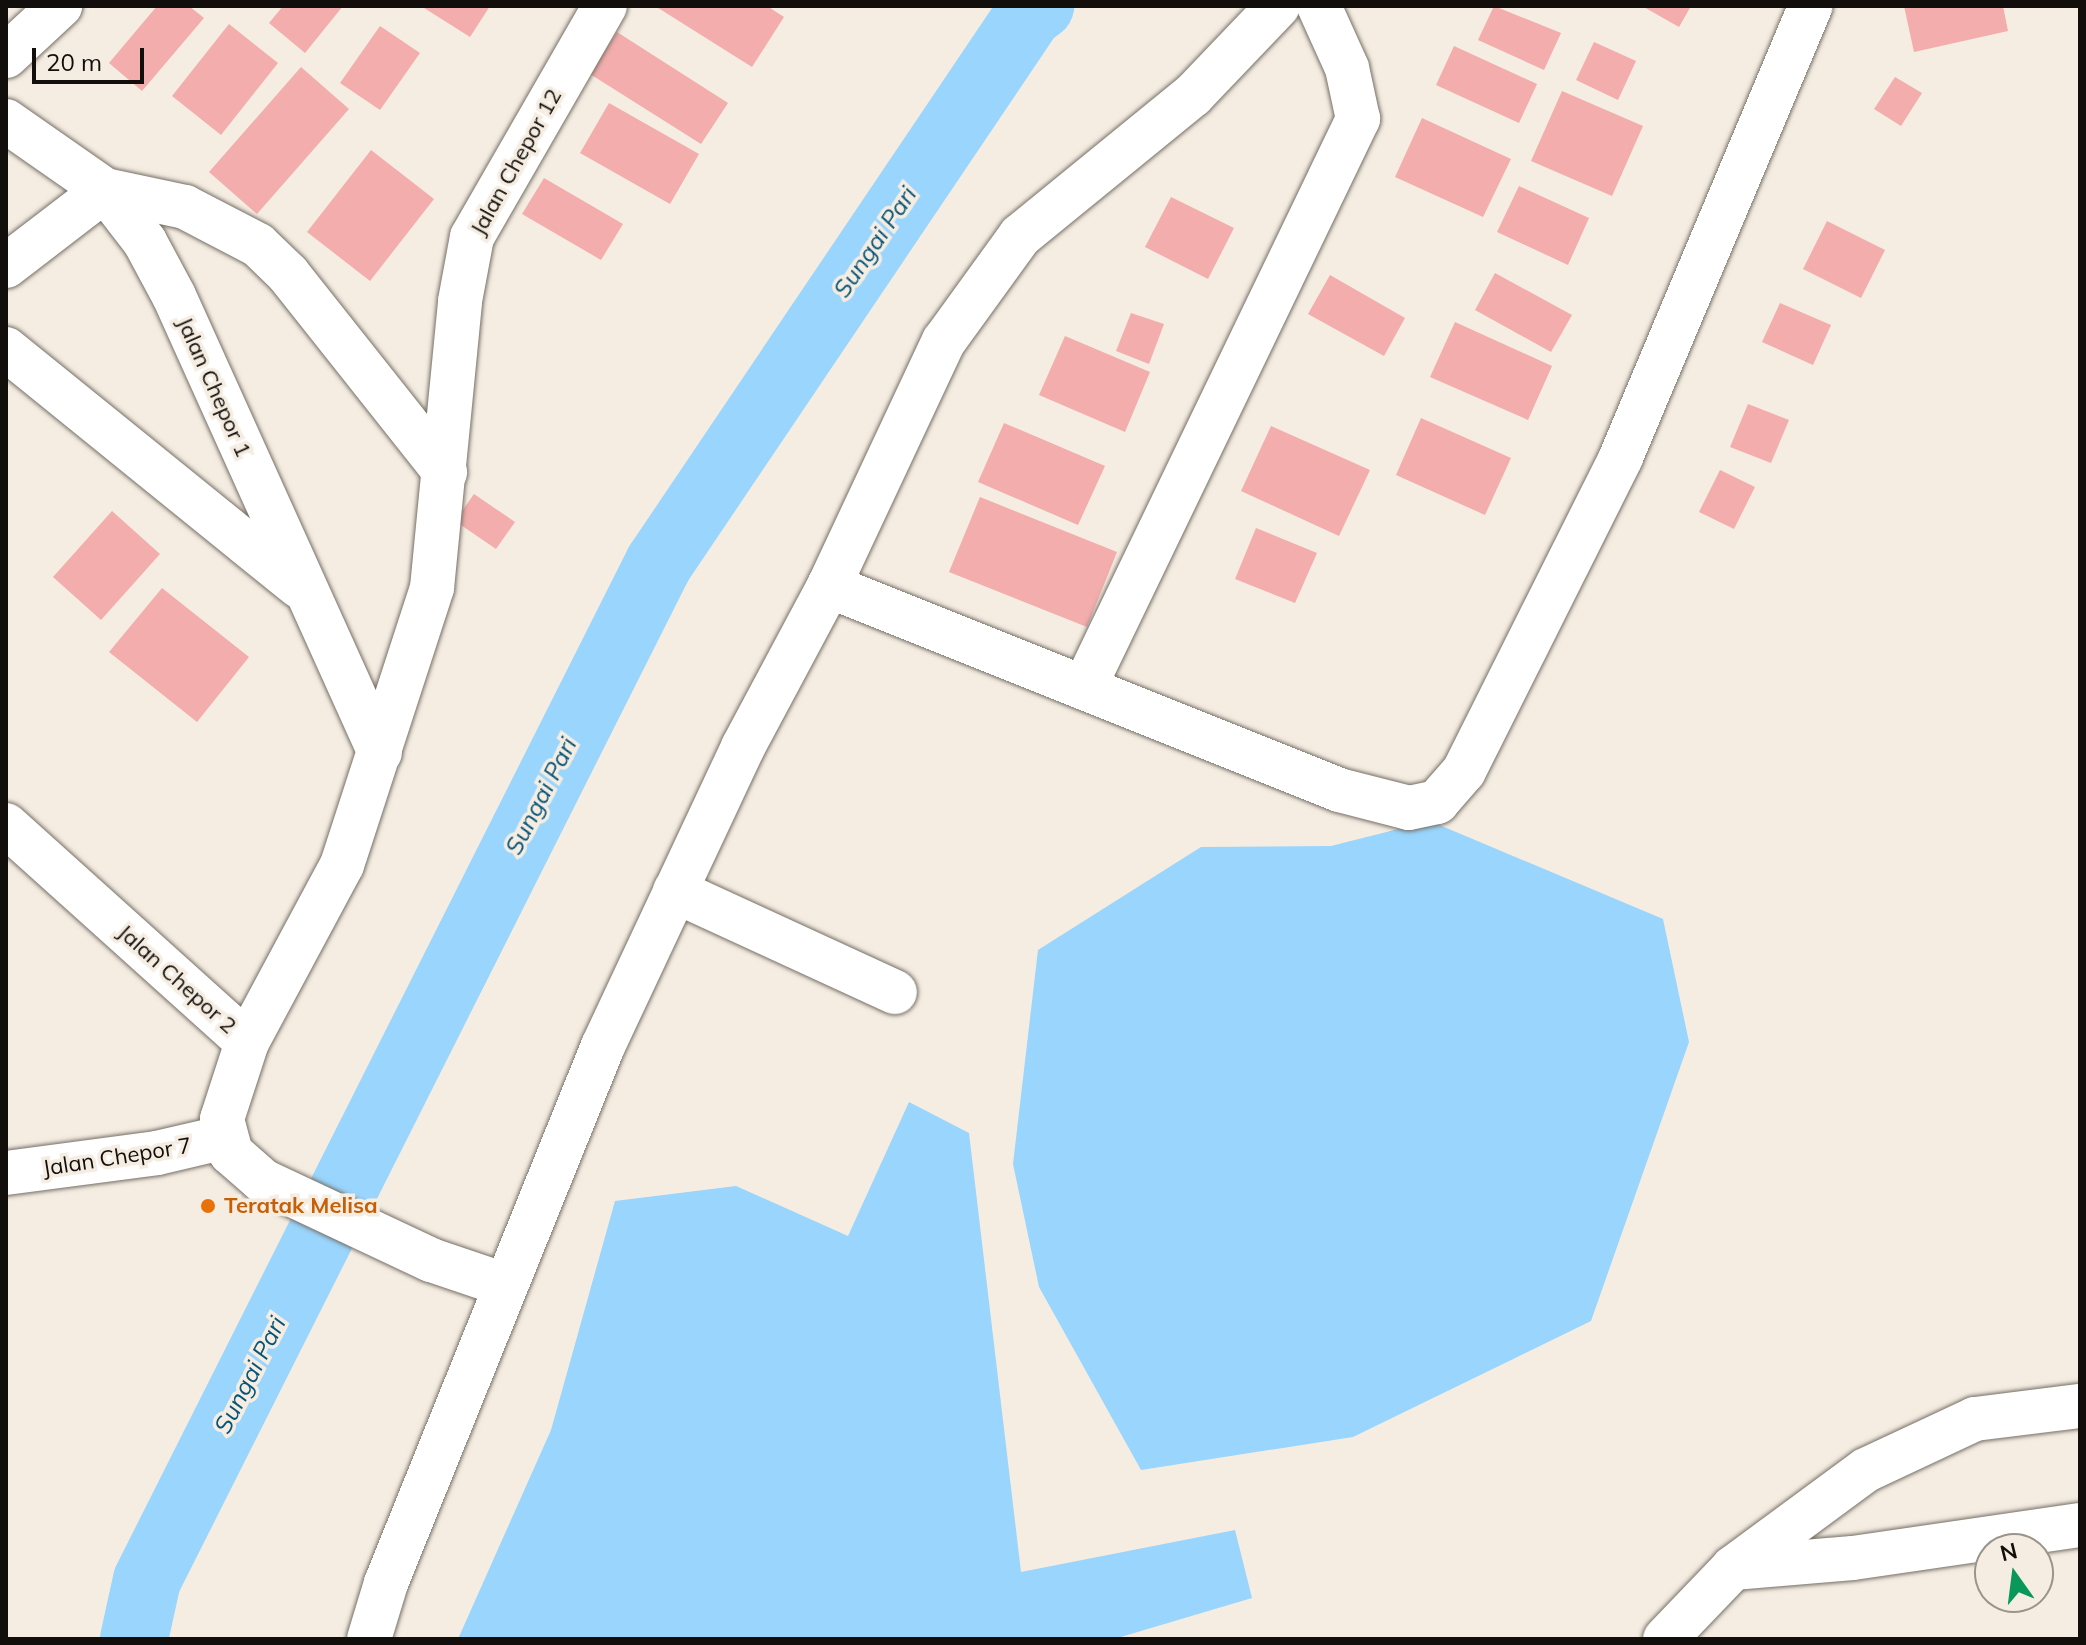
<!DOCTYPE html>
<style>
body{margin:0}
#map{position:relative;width:2086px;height:1645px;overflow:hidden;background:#f5ede2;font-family:Mulish,sans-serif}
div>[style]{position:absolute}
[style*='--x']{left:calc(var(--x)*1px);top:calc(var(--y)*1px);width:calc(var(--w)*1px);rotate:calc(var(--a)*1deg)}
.water>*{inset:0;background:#99d5fc}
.river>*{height:68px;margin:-34px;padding:0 34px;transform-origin:34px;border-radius:34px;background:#99d5fc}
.building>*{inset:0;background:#f2adac}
.roads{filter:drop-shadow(0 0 2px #766f66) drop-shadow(0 0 2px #766f66)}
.minor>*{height:44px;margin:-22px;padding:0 22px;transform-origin:22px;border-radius:22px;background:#fff}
.dots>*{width:22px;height:22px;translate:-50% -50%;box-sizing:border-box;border:4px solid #f5ede2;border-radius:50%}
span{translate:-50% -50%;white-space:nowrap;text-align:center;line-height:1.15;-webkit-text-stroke:7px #f5ede2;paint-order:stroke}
.street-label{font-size:22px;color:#110e0b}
.food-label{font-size:22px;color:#c56008;font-weight:700}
.left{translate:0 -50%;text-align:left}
.water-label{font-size:24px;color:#065478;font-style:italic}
.frame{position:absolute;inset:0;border:8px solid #110e0b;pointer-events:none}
.north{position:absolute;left:1974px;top:1533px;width:80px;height:80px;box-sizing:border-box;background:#f5ede2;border:2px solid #9a948c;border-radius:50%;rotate:346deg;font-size:22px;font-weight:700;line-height:32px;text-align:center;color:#110e0b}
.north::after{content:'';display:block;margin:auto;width:28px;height:36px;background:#0a9859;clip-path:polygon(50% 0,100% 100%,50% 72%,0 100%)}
.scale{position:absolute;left:32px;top:48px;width:112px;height:36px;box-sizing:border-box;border:4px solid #110e0b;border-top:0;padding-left:10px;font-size:24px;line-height:28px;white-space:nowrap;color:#110e0b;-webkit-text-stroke:6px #f5ede2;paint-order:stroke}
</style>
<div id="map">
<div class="water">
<div style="clip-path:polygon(1430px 821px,1663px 919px,1689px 1042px,1591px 1321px,1353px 1437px,1141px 1470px,1039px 1287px,1013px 1164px,1038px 950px,1201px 847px,1331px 846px)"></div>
<div style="clip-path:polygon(909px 1102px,969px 1133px,1021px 1572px,1235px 1530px,1252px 1598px,1114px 1639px,458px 1639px,551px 1430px,615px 1201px,736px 1186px,848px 1236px)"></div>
</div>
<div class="river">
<div style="--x:134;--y:1639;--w:60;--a:-77.6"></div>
<div style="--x:147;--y:1580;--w:1139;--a:-63.28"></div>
<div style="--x:659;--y:563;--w:662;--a:-56.02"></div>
<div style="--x:1029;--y:14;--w:14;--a:-36"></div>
</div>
<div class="building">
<div style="clip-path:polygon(157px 6px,189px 6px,204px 18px,142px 91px,109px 63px)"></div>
<div style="clip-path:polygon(283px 6px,343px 6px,305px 53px,269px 23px)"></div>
<div style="clip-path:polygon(421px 6px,490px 6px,470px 37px)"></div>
<div style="clip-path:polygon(655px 6px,767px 6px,784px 17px,752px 67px)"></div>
<div style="clip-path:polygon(1494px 6px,1561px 33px,1544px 70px,1478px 40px)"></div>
<div style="clip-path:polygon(1642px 6px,1691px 6px,1679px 27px)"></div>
<div style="clip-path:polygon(1904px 6px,2003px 6px,2008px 31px,1914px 52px)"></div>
<div style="clip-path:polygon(229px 24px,278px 63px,221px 135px,172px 96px)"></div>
<div style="clip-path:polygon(380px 26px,420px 53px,380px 110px,340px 83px)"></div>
<div style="clip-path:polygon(617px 32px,728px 103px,701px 144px,590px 74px)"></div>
<div style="clip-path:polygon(1594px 42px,1636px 61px,1618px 100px,1576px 80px)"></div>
<div style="clip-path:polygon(1454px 46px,1537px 84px,1519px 123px,1436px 85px)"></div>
<div style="clip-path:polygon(301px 67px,349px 109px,257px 214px,209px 172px)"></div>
<div style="clip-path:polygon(1895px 77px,1922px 93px,1901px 126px,1874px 109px)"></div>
<div style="clip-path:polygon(1562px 91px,1643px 126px,1612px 196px,1531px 161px)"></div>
<div style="clip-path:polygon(609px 103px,699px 154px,670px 204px,580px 153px)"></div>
<div style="clip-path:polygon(1422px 118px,1511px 159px,1483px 217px,1395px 177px)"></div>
<div style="clip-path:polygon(371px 150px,434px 199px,370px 281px,307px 232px)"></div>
<div style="clip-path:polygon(544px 178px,623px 224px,601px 260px,522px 214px)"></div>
<div style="clip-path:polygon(1519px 186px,1589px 218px,1568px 265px,1497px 232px)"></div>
<div style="clip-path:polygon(1171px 197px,1234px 228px,1208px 279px,1145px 247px)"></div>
<div style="clip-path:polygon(1827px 221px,1885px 250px,1861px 298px,1803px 269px)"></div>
<div style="clip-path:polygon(1495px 273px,1572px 315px,1551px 352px,1475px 310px)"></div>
<div style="clip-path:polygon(1330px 275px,1405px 318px,1384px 356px,1308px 314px)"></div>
<div style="clip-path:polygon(1780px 303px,1831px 325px,1813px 365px,1762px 342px)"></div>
<div style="clip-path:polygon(1131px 313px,1164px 324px,1149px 364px,1116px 351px)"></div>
<div style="clip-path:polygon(1455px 322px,1552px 366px,1528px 420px,1430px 377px)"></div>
<div style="clip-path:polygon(1065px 336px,1150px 372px,1125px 432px,1039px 395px)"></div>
<div style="clip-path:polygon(1748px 404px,1789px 420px,1771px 463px,1730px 447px)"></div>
<div style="clip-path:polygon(1421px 418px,1511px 458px,1485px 515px,1396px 475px)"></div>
<div style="clip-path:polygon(1004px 423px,1105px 466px,1078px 525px,978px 482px)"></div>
<div style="clip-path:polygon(1271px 426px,1370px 470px,1339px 536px,1241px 491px)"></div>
<div style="clip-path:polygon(1720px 470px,1755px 487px,1734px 529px,1699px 512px)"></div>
<div style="clip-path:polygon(474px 494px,515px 522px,496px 549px,455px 521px)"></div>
<div style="clip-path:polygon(980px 497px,1117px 552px,1087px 627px,949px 572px)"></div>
<div style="clip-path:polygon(112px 511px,160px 554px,101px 620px,53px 577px)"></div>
<div style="clip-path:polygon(1256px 528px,1317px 553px,1295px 603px,1235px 579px)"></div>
<div style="clip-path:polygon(162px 588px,249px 657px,197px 722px,109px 652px)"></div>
</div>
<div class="roads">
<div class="minor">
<div style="--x:6;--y:56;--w:74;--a:-42.8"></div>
<div style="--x:6;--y:121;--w:121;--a:34.9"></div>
<div style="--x:105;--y:190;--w:82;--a:12"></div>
<div style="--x:185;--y:207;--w:82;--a:27.5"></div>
<div style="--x:258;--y:245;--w:42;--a:44"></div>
<div style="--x:288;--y:274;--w:253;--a:51.6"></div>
<div style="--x:105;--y:190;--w:66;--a:52.4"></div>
<div style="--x:145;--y:242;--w:61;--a:61.8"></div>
<div style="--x:174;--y:296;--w:501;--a:65.74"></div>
<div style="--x:6;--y:266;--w:125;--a:-37.5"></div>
<div style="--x:6;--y:349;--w:377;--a:39"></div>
<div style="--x:829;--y:586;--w:549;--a:21.8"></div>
<div style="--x:1339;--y:790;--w:72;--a:14.4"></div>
<div style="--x:1409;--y:808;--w:29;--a:-12"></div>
<div style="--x:1437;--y:802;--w:41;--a:-48.9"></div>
<div style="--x:1464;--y:771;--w:351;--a:-63.4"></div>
<div style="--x:1621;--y:457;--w:489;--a:-67.2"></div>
<div style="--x:1084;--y:688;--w:632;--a:-64.29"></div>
<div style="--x:1358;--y:119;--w:52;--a:-102.2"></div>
<div style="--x:1347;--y:68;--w:68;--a:-114.3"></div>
<div style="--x:6;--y:825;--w:324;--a:42"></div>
<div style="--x:675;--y:891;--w:242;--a:24.7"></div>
<div style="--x:6;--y:1173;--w:152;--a:-7.5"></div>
<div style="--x:157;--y:1153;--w:71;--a:-13.1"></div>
<div style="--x:505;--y:1285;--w:78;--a:-161.3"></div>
<div style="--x:431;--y:1260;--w:186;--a:-154.8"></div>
<div style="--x:263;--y:1181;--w:43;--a:-138.8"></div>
<div style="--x:231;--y:1153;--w:35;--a:-105"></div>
<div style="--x:222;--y:1119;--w:81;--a:-72"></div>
<div style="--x:247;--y:1042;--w:201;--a:-61.8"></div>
<div style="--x:342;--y:865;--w:291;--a:-72"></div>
<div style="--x:432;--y:588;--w:288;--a:-84.4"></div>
<div style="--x:460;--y:301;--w:65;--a:-79.4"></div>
<div style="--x:472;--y:237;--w:267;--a:-60.1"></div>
<div style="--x:1733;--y:1568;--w:120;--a:-4.8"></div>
<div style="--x:1853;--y:1558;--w:229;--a:-8.3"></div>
<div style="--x:369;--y:1639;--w:59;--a:-73.1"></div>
<div style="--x:386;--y:1583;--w:579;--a:-68"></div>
<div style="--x:603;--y:1046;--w:330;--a:-64.9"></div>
<div style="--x:743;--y:747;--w:183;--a:-61.9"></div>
<div style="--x:829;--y:586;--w:271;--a:-64.9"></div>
<div style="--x:944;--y:341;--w:130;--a:-54.1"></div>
<div style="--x:1020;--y:236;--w:223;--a:-39.2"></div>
<div style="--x:1193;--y:95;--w:123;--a:-46.3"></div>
<div style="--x:1665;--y:1639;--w:98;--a:-46.2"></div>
<div style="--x:1733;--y:1568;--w:165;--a:-36.4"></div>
<div style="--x:1866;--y:1470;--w:120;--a:-25.1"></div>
<div style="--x:1975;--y:1419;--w:106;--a:-7.1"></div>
</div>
</div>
<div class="dots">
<div style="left:208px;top:1206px;background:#e8710a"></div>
</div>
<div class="street-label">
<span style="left:516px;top:162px;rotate:-61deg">Jalan Chepor 12</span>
<span style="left:214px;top:387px;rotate:66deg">Jalan Chepor 1</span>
<span style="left:177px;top:979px;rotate:42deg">Jalan Chepor 2</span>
<span style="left:117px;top:1157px;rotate:-9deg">Jalan Chepor 7</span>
</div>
<div class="food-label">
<span class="left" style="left:224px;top:1206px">Teratak Melisa</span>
</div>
<div class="water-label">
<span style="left:875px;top:242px;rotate:-56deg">Sungai Pari</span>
<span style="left:541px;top:796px;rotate:-63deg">Sungai Pari</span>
<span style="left:250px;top:1375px;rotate:-63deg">Sungai Pari</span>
</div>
<div class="frame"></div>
<div class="north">N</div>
<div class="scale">20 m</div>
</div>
